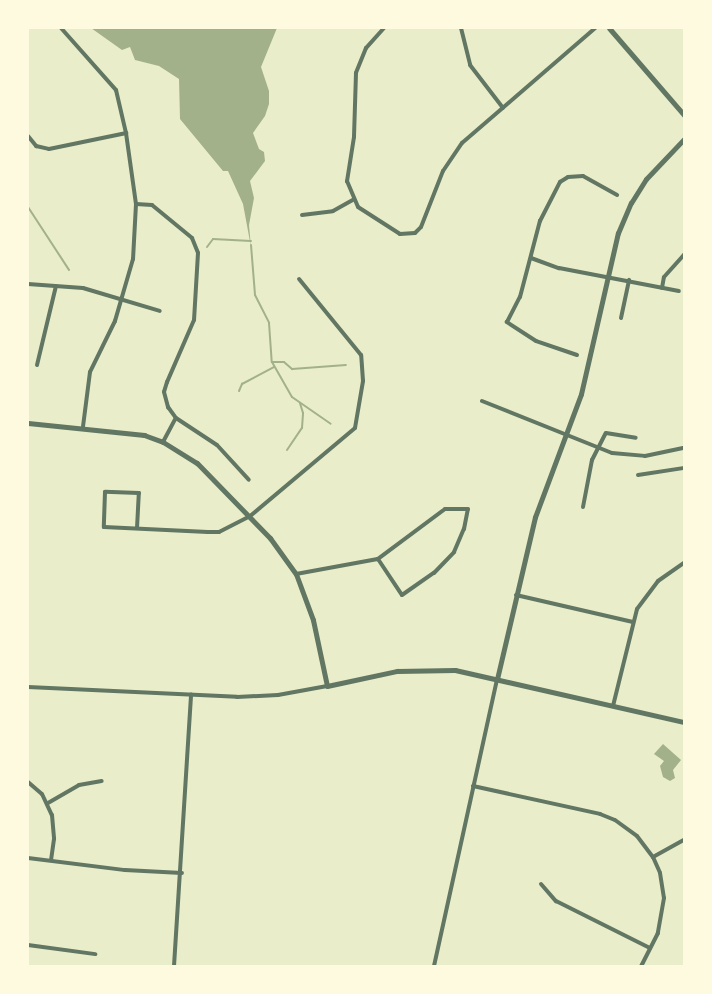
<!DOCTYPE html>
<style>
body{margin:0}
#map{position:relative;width:712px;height:994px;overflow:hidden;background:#e9edc9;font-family:"Varela Round",sans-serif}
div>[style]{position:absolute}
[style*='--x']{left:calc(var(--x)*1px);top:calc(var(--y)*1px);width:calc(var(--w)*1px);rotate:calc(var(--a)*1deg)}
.water>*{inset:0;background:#a3b18a}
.stream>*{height:2px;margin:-1px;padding:0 1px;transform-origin:1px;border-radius:1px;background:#a3b18a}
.minor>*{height:4px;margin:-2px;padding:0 2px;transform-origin:2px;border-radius:2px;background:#617663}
.tertiary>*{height:5px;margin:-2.5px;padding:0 2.5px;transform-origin:2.5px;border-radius:2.5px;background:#617663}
span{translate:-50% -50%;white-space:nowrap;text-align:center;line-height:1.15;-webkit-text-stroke:5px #fefae0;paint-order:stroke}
.frame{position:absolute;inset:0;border:29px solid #fefae0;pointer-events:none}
</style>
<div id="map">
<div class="water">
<div style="clip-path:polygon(91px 28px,277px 28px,261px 67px,269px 91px,269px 104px,265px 116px,253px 133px,259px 149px,264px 152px,265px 161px,250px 181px,254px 198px,249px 225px,251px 247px,243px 204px,228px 171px,223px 171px,180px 119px,179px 79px,159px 66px,135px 60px,130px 47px,122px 50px)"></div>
<div style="clip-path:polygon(663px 744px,681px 760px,673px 770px,675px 778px,670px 781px,663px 777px,660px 766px,664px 761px,654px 754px)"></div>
</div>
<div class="stream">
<div style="--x:28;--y:207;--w:75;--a:56.9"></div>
<div style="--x:251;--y:245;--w:50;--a:85.4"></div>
<div style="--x:255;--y:295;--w:31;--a:63"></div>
<div style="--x:269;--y:323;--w:39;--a:86"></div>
<div style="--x:272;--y:362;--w:40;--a:60.3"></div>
<div style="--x:292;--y:397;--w:47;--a:34.7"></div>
<div style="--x:207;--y:247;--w:10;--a:-53"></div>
<div style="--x:213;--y:239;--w:38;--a:3"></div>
<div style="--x:272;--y:362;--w:12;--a:0"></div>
<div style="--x:284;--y:362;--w:11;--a:41"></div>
<div style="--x:292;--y:369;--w:54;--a:-4.2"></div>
<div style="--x:239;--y:391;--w:8;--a:-67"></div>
<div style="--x:242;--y:384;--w:36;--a:-28"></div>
<div style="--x:287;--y:450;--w:27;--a:-56"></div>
<div style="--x:302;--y:428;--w:15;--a:-86"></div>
<div style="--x:303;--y:413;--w:10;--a:-107"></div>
</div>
<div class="minor">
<div style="--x:61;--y:28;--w:83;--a:48.4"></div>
<div style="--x:116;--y:90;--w:44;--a:76.9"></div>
<div style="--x:126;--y:133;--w:72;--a:82"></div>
<div style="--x:136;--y:204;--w:55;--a:93.1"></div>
<div style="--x:133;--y:259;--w:65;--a:106.2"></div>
<div style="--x:115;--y:321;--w:57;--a:116.1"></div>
<div style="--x:90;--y:372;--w:55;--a:97.3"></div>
<div style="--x:384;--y:28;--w:27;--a:132"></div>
<div style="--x:366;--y:48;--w:27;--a:112"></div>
<div style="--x:356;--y:73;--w:64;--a:91.8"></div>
<div style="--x:354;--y:137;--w:45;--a:99"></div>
<div style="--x:347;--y:181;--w:28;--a:67"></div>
<div style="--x:358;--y:207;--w:50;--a:32.7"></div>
<div style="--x:400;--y:234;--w:15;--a:-4"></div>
<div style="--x:415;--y:233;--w:8;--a:-45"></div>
<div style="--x:421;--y:227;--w:60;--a:-68.6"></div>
<div style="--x:443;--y:171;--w:34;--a:-56"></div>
<div style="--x:462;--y:143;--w:176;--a:-40.8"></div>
<div style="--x:461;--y:28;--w:38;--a:76"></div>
<div style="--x:470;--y:65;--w:54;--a:52.5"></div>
<div style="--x:28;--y:136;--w:13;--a:51"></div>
<div style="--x:36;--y:146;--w:13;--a:13"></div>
<div style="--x:49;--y:149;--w:79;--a:-11.7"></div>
<div style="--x:136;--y:204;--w:16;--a:4"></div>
<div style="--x:152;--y:205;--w:52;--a:39.5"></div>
<div style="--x:192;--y:238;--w:16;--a:68"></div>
<div style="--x:198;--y:253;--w:67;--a:93.4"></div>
<div style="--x:194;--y:320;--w:68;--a:113.5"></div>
<div style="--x:167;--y:382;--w:10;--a:107"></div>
<div style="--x:164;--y:392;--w:16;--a:75"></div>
<div style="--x:168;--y:407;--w:14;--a:54"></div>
<div style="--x:176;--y:418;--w:49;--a:33.4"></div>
<div style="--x:217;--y:445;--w:47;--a:47.6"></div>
<div style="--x:302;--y:215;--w:31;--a:-7"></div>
<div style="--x:333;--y:211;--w:23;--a:-29"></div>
<div style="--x:531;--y:258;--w:30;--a:20"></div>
<div style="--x:559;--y:268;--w:122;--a:10.9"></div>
<div style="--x:28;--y:284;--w:55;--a:4.2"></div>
<div style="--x:83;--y:288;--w:80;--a:16.6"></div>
<div style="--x:662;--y:288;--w:11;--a:-80"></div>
<div style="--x:664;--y:277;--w:30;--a:-48"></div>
<div style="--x:621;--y:318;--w:39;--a:-78"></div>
<div style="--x:577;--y:355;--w:43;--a:-161.1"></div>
<div style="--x:536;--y:341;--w:35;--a:-147"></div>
<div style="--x:507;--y:322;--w:28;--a:-63"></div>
<div style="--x:520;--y:297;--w:79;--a:-75.3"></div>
<div style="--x:540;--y:221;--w:44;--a:-62.9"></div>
<div style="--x:560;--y:182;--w:9;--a:-32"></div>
<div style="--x:568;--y:177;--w:15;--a:-4"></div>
<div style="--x:583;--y:176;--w:39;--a:29"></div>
<div style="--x:37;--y:365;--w:81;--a:-76.5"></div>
<div style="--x:482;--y:401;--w:140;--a:21.8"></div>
<div style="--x:612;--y:453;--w:33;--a:5"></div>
<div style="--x:645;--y:456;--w:40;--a:-12"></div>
<div style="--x:163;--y:442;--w:27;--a:-62"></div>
<div style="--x:638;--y:475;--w:47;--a:-8.7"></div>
<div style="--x:583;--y:507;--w:48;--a:-79.2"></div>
<div style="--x:592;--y:460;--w:30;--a:-63"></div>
<div style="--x:606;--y:433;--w:30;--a:9"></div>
<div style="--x:137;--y:528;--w:35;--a:-87"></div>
<div style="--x:139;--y:493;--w:34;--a:-178"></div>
<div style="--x:105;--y:492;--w:35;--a:92"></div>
<div style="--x:104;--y:527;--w:104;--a:2.8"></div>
<div style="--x:208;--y:532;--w:11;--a:0"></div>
<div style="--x:219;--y:532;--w:34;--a:-27"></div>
<div style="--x:249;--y:517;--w:138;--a:-40"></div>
<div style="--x:355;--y:428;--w:48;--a:-80.3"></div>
<div style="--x:363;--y:381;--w:26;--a:-94"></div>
<div style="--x:361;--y:355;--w:98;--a:-129.2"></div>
<div style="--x:296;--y:574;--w:83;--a:-10.4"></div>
<div style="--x:378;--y:559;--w:43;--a:56.3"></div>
<div style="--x:402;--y:595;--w:39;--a:-35"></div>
<div style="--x:434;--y:573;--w:29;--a:-46"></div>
<div style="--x:454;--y:552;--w:25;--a:-67"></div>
<div style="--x:464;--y:529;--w:20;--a:-79"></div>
<div style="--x:468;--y:509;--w:23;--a:180"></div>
<div style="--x:445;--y:509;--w:84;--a:143.3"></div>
<div style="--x:516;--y:595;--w:120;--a:13"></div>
<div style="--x:28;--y:687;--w:209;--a:2.7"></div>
<div style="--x:237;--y:697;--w:41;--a:-2.8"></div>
<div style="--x:278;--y:695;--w:50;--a:-10.4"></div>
<div style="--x:613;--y:706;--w:100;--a:-76.1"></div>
<div style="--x:637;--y:609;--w:35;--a:-53"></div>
<div style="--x:658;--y:581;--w:32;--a:-35"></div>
<div style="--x:28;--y:782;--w:18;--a:41"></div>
<div style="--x:42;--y:794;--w:23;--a:65"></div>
<div style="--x:52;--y:815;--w:24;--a:85"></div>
<div style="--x:54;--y:839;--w:21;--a:98"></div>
<div style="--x:473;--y:786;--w:130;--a:12.4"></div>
<div style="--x:600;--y:814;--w:16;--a:22"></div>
<div style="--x:615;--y:820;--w:27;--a:36"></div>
<div style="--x:637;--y:836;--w:26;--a:53"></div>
<div style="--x:653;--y:857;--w:17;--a:66"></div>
<div style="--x:660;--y:873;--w:25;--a:81"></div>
<div style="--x:664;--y:898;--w:36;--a:100"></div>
<div style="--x:658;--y:933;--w:37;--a:117"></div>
<div style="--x:48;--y:803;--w:36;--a:-30"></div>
<div style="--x:79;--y:785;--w:23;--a:-10"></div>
<div style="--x:653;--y:857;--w:35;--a:-29"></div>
<div style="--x:28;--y:858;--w:98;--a:7.1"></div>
<div style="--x:125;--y:870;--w:57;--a:3"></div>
<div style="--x:541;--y:884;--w:23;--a:49"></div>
<div style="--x:556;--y:901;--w:105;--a:26.6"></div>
<div style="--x:28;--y:945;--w:68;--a:7.7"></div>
<div style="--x:174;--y:966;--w:272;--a:-86.4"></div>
<div style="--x:434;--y:966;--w:294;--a:-77.6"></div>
</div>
<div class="tertiary">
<div style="--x:609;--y:28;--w:115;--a:49.2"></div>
<div style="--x:28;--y:423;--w:117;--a:5.9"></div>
<div style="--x:144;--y:435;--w:20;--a:20"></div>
<div style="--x:163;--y:442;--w:40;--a:32"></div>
<div style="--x:197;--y:463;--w:105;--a:45.8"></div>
<div style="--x:270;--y:538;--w:44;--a:54.2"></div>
<div style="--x:296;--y:574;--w:49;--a:69.7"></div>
<div style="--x:313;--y:620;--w:67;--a:78"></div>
<div style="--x:327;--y:686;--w:72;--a:-12.1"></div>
<div style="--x:397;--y:671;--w:58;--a:-1"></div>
<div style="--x:455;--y:670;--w:235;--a:12.8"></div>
<div style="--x:497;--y:679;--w:166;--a:-76.8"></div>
<div style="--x:535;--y:517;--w:131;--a:-69.5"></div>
<div style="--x:581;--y:394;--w:165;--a:-77.1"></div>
<div style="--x:618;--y:233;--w:33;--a:-67"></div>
<div style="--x:631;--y:203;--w:28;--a:-58"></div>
<div style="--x:646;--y:179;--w:55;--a:-46.5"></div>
</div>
<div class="frame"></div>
</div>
